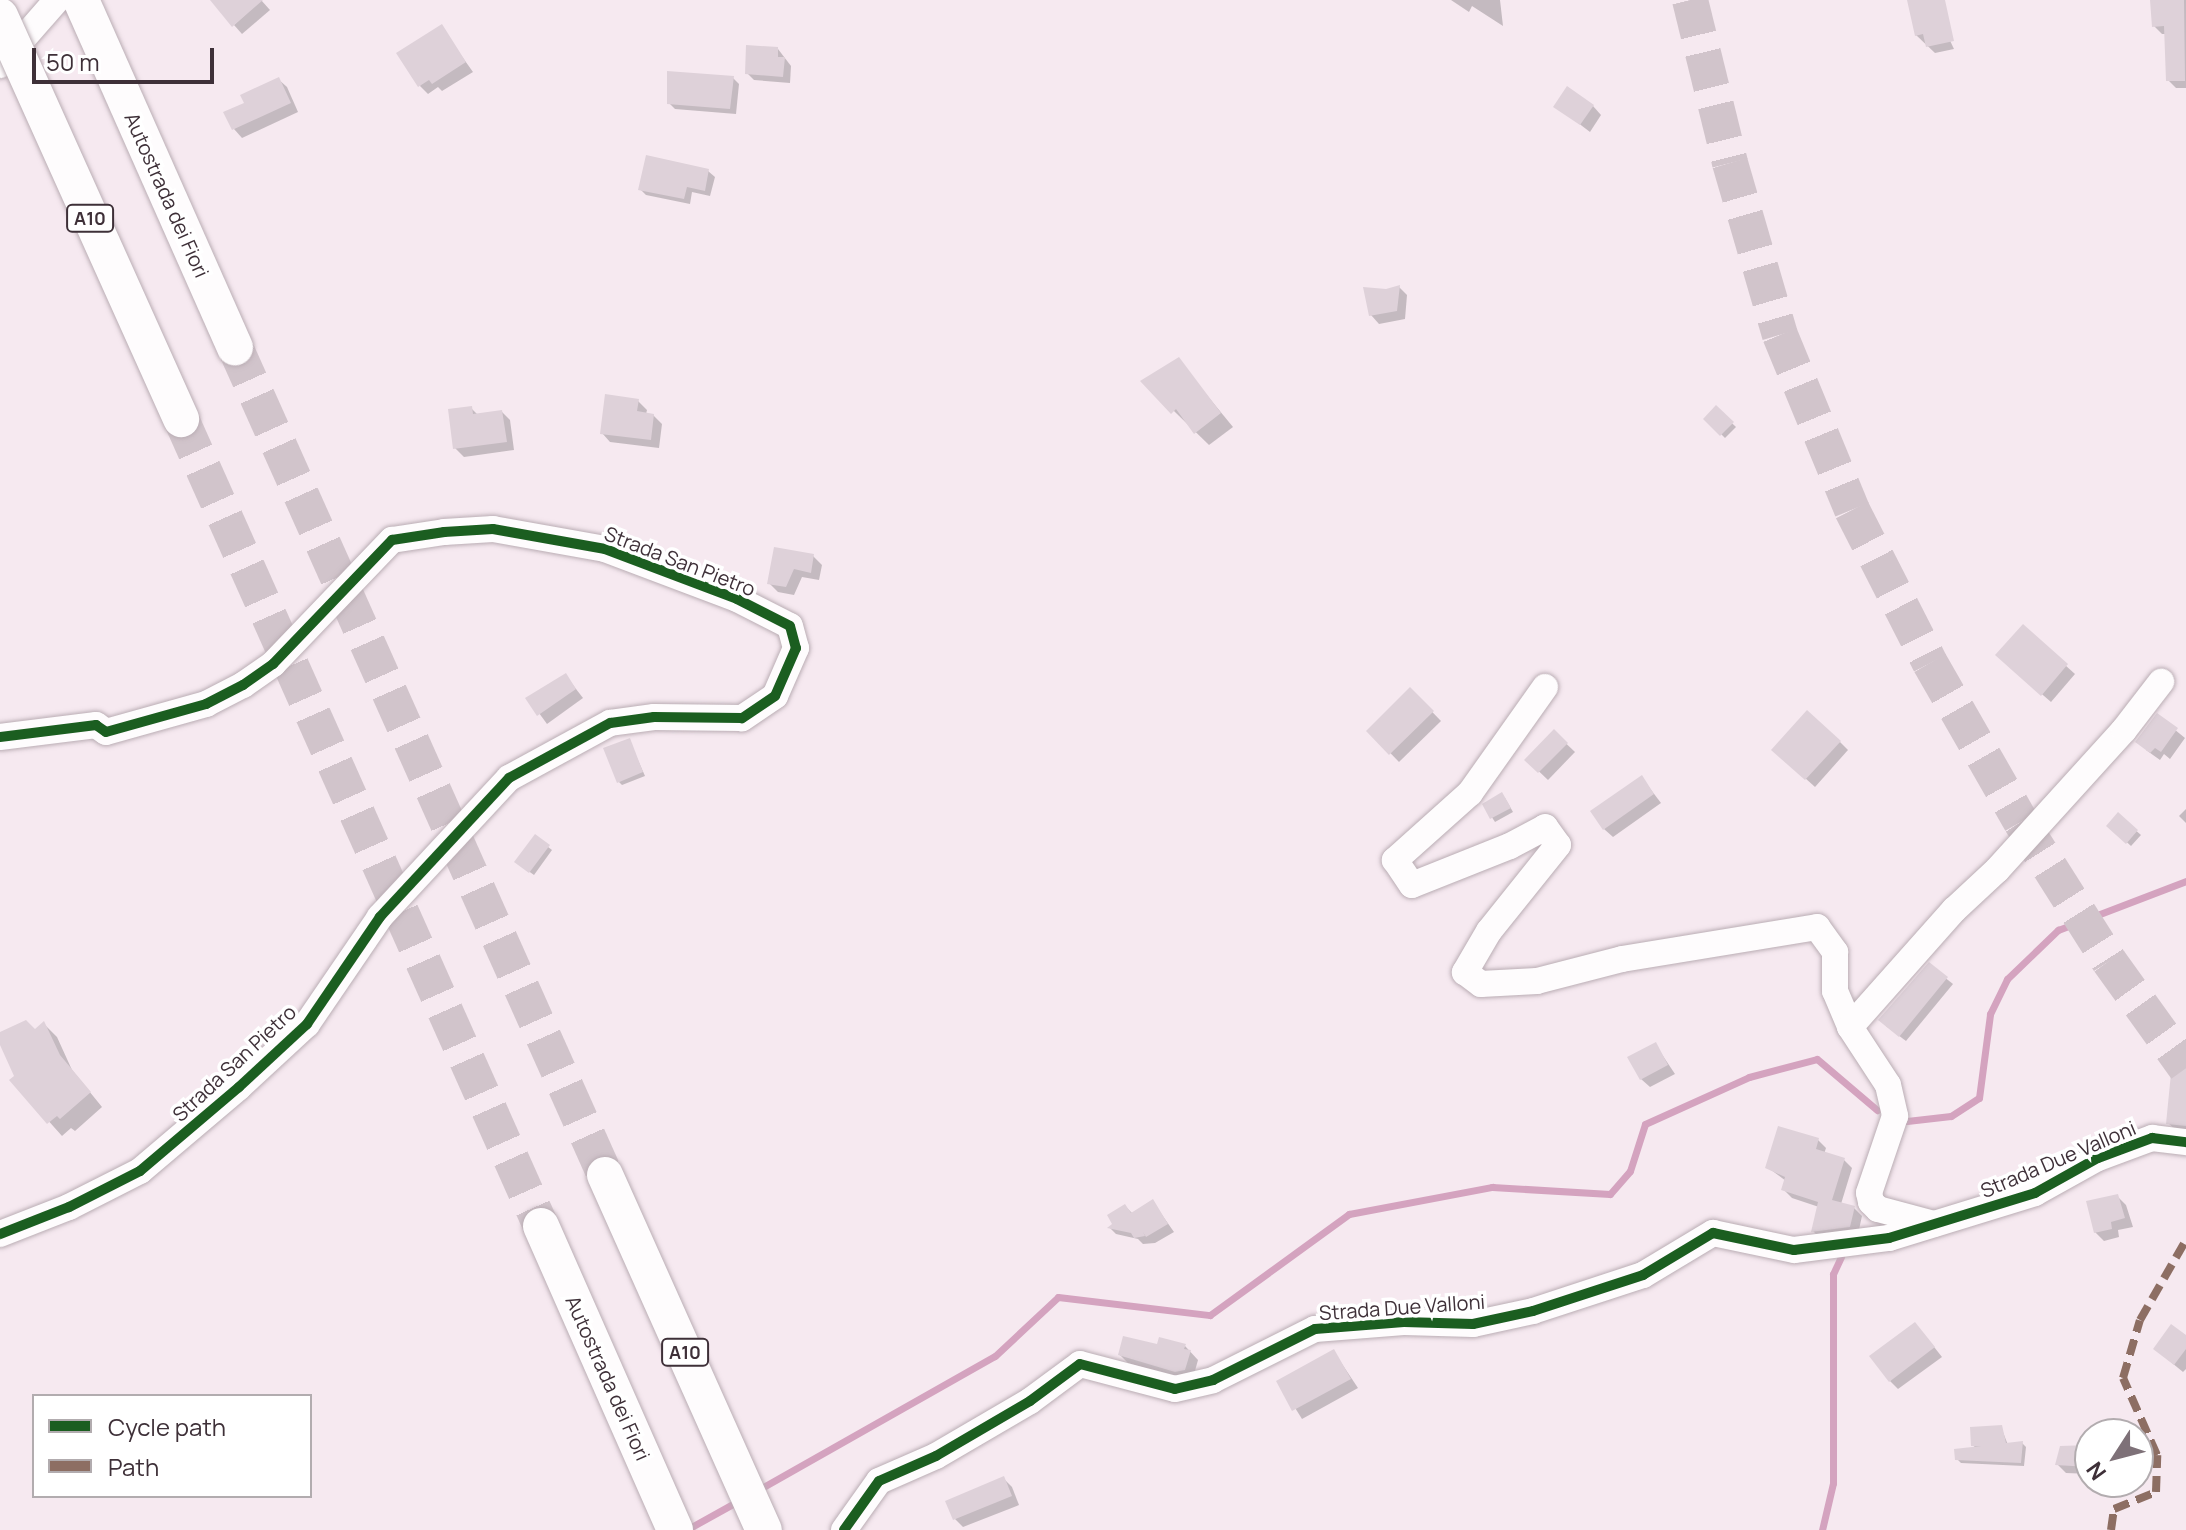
<!DOCTYPE html>
<style>
body{margin:0}
#map{position:relative;width:2186px;height:1530px;overflow:hidden;background:#f6e9f0;font-family:Manrope,sans-serif}
div>[style]{position:absolute}
[style*='--x']{left:calc(var(--x)*1px);top:calc(var(--y)*1px);width:calc(var(--w)*1px);rotate:calc(var(--a)*1deg)}
.shadow>*{inset:0;background:#0003}
.stream>*{height:7px;margin:-3.5px;padding:0 3.5px;transform-origin:3.5px;border-radius:3.5px;background:#d4a3bf}
.building>*{inset:0;background:#ded1d9}
.highway-tunnel>*{height:36px;margin-top:-18px;transform-origin:0;background:repeating-linear-gradient(90deg,#d1c4cb 0 36px,transparent 0 54px)}
.roads{filter:drop-shadow(0 0 2px #baadb4) drop-shadow(0 0 2px #baadb4)}
.minor>*{height:26px;margin:-13px;padding:0 13px;transform-origin:13px;border-radius:13px;background:#fefcfd}
.highway>*{height:36px;margin:-18px;padding:0 18px;transform-origin:18px;border-radius:18px;background:#fefcfd}
.bridges{filter:drop-shadow(0 0 2px #baadb4) drop-shadow(0 0 2px #baadb4)}
.highway-bridge>*{height:36px;margin:-18px;padding:0 18px;transform-origin:18px;border-radius:18px;background:#fefcfd}
.quiet>*{height:8px;margin-top:-4px;transform-origin:0;background:repeating-linear-gradient(90deg,#8d6e63 0 16px,transparent 0 24px)}
.cycleway>*{height:10px;margin:-5px;padding:0 5px;transform-origin:5px;border-radius:5px;background:#1b5e20}
span{translate:-50% -50%;white-space:nowrap;text-align:center;line-height:1.15;-webkit-text-stroke:7px #fff;paint-order:stroke}
.shield-label span{padding:2px 6px;background:#fff;border:2px solid;border-radius:6px;-webkit-text-stroke-width:0}
.shield-label{font-size:18px;color:#3e3038;font-weight:700}
.street-label{font-size:20px;color:#3e3038}
.legend{position:absolute;left:32px;top:1394px;width:280px;height:104px;box-sizing:border-box;background:#fff;border:2px solid #b2acaf;margin:0;padding:10px 14px;list-style:none;font-size:24px;color:#3e3038}
.legend li{display:flex;align-items:center;gap:16px;height:40px}
.legend b{width:40px;border:2px solid #b2acaf}
.north{position:absolute;left:2074px;top:1418px;width:80px;height:80px;box-sizing:border-box;background:#fff;border:2px solid #b2acaf;border-radius:50%;rotate:234deg;font-size:22px;font-weight:700;line-height:32px;text-align:center;color:#3e3038}
.north::after{content:'';display:block;margin:auto;width:28px;height:36px;background:#7e7178;clip-path:polygon(50% 0,100% 100%,50% 72%,0 100%)}
.scale{position:absolute;left:32px;top:48px;width:182px;height:36px;box-sizing:border-box;border:4px solid #3e3038;border-top:0;padding-left:10px;font-size:24px;line-height:28px;white-space:nowrap;color:#3e3038;-webkit-text-stroke:6px #fff;paint-order:stroke}
</style>
<div id="map">
<div class="shadow">
<div style="clip-path:polygon(261px 0,270px 10px,242px 34px,234px 25px)"></div>
<div style="clip-path:polygon(1451px 0,1500px 0,1503px 26px,1472px 6px,1469px 12px)"></div>
<div style="clip-path:polygon(1909px 0,1931px 0,1954px 49px,1935px 53px,1916px 35px)"></div>
<div style="clip-path:polygon(2152px 0,2186px 0,2186px 88px,2176px 88px,2168px 80px,2167px 34px,2162px 34px,2154px 26px)"></div>
<div style="clip-path:polygon(441px 27px,473px 72px,442px 91px,438px 87px,428px 94px,420px 86px)"></div>
<div style="clip-path:polygon(778px 49px,791px 66px,790px 83px,754px 80px,747px 73px)"></div>
<div style="clip-path:polygon(733px 78px,739px 84px,736px 114px,675px 109px,669px 103px)"></div>
<div style="clip-path:polygon(278px 79px,287px 87px,298px 112px,242px 138px,234px 129px,247px 104px)"></div>
<div style="clip-path:polygon(1556px 106px,1593px 106px,1601px 115px,1590px 132px)"></div>
<div style="clip-path:polygon(708px 171px,715px 177px,710px 196px,692px 192px,690px 204px,646px 195px,640px 189px)"></div>
<div style="clip-path:polygon(1399px 287px,1407px 295px,1405px 319px,1379px 324px,1371px 315px,1387px 291px)"></div>
<div style="clip-path:polygon(1178px 360px,1233px 427px,1209px 445px,1143px 381px)"></div>
<div style="clip-path:polygon(638px 401px,647px 410px,646px 414px,653px 415px,662px 424px,659px 448px,610px 442px,602px 433px)"></div>
<div style="clip-path:polygon(471px 408px,478px 415px,502px 412px,510px 420px,514px 450px,464px 457px,455px 448px)"></div>
<div style="clip-path:polygon(1716px 408px,1736px 427px,1725px 438px,1706px 419px)"></div>
<div style="clip-path:polygon(813px 556px,822px 565px,819px 580px,802px 577px,794px 595px,778px 592px,769px 583px)"></div>
<div style="clip-path:polygon(2023px 627px,2075px 674px,2051px 702px,2006px 663px)"></div>
<div style="clip-path:polygon(566px 676px,583px 698px,547px 724px,528px 698px)"></div>
<div style="clip-path:polygon(1410px 689px,1441px 721px,1399px 762px,1369px 731px)"></div>
<div style="clip-path:polygon(2158px 716px,2185px 738px,2170px 759px,2164px 754px,2160px 760px,2146px 750px)"></div>
<div style="clip-path:polygon(1554px 732px,1575px 752px,1548px 780px,1527px 760px)"></div>
<div style="clip-path:polygon(629px 740px,645px 776px,622px 785px,619px 782px)"></div>
<div style="clip-path:polygon(1840px 742px,1848px 750px,1815px 787px,1783px 758px)"></div>
<div style="clip-path:polygon(1642px 778px,1661px 803px,1613px 837px,1604px 829px)"></div>
<div style="clip-path:polygon(1505px 798px,1513px 812px,1495px 822px,1484px 805px)"></div>
<div style="clip-path:polygon(2186px 809px,2186px 823px,2179px 816px)"></div>
<div style="clip-path:polygon(2118px 815px,2141px 835px,2131px 846px,2109px 826px)"></div>
<div style="clip-path:polygon(535px 837px,552px 850px,534px 875px,520px 865px)"></div>
<div style="clip-path:polygon(1929px 965px,1953px 984px,1906px 1041px,1886px 1026px)"></div>
<div style="clip-path:polygon(44px 1024px,57px 1037px,72px 1070px,102px 1107px,75px 1131px,71px 1128px,62px 1136px,12px 1080px,16px 1076px,0 1040px,0 1034px,35px 1031px)"></div>
<div style="clip-path:polygon(1655px 1044px,1675px 1074px,1650px 1087px,1641px 1079px)"></div>
<div style="clip-path:polygon(2186px 1100px,2186px 1133px,2177px 1131px,2168px 1123px)"></div>
<div style="clip-path:polygon(1818px 1140px,1826px 1148px,1824px 1154px,1844px 1160px,1852px 1168px,1841px 1204px,1854px 1208px,1862px 1216px,1858px 1234px,1821px 1239px,1813px 1231px,1819px 1207px,1792px 1198px,1784px 1190px,1786px 1181px,1767px 1167px)"></div>
<div style="clip-path:polygon(2117px 1196px,2126px 1205px,2133px 1227px,2118px 1230px,2119px 1237px,2104px 1241px,2095px 1232px)"></div>
<div style="clip-path:polygon(1153px 1202px,1174px 1232px,1155px 1243px,1143px 1244px,1138px 1239px,1116px 1234px,1110px 1228px,1125px 1206px,1133px 1214px)"></div>
<div style="clip-path:polygon(1923px 1333px,1942px 1357px,1898px 1389px,1890px 1381px)"></div>
<div style="clip-path:polygon(2186px 1338px,2186px 1369px,2183px 1372px,2155px 1349px)"></div>
<div style="clip-path:polygon(1158px 1346px,1185px 1346px,1198px 1360px,1193px 1378px,1185px 1380px,1128px 1363px,1120px 1355px)"></div>
<div style="clip-path:polygon(1334px 1352px,1358px 1388px,1302px 1419px,1279px 1382px)"></div>
<div style="clip-path:polygon(2001px 1427px,2008px 1445px,2022px 1443px,2026px 1447px,2024px 1466px,1961px 1463px,1957px 1459px)"></div>
<div style="clip-path:polygon(2090px 1447px,2090px 1474px,2066px 1473px,2057px 1464px)"></div>
<div style="clip-path:polygon(1004px 1479px,1012px 1487px,1019px 1505px,963px 1527px,955px 1519px)"></div>
</div>
<div class="stream">
<div style="--x:1907;--y:1121;--w:44;--a:-6.5"></div>
<div style="--x:1951;--y:1116;--w:33;--a:-33"></div>
<div style="--x:1979;--y:1098;--w:85;--a:-82.5"></div>
<div style="--x:1990;--y:1014;--w:39;--a:-64"></div>
<div style="--x:2007;--y:979;--w:71;--a:-43.9"></div>
<div style="--x:2058;--y:930;--w:137;--a:-20.9"></div>
<div style="--x:758;--y:1490;--w:272;--a:-29.5"></div>
<div style="--x:995;--y:1356;--w:86;--a:-43.1"></div>
<div style="--x:1058;--y:1297;--w:153;--a:6.8"></div>
<div style="--x:1210;--y:1315;--w:172;--a:-36"></div>
<div style="--x:1349;--y:1214;--w:146;--a:-10.7"></div>
<div style="--x:1492;--y:1187;--w:118;--a:3.4"></div>
<div style="--x:1610;--y:1194;--w:30;--a:-49"></div>
<div style="--x:1630;--y:1171;--w:49;--a:-72.3"></div>
<div style="--x:1645;--y:1124;--w:114;--a:-24.3"></div>
<div style="--x:1749;--y:1077;--w:70;--a:-14.8"></div>
<div style="--x:1817;--y:1059;--w:79;--a:40.4"></div>
<div style="--x:686;--y:1530;--w:62;--a:-29.1"></div>
<div style="--x:1822;--y:1530;--w:48;--a:-76.8"></div>
<div style="--x:1833;--y:1483;--w:209;--a:-90"></div>
<div style="--x:1833;--y:1274;--w:19;--a:-65"></div>
</div>
<div class="building">
<div style="clip-path:polygon(210px 0,263px 0,232px 27px)"></div>
<div style="clip-path:polygon(1907px 0,1945px 0,1954px 41px,1926px 47px,1923px 34px,1915px 36px)"></div>
<div style="clip-path:polygon(2150px 0,2184px 0,2185px 81px,2166px 81px,2164px 26px,2152px 27px)"></div>
<div style="clip-path:polygon(442px 24px,466px 62px,432px 84px,429px 80px,418px 87px,396px 53px)"></div>
<div style="clip-path:polygon(746px 45px,778px 47px,778px 57px,785px 57px,783px 77px,745px 74px)"></div>
<div style="clip-path:polygon(667px 71px,734px 76px,730px 109px,667px 104px)"></div>
<div style="clip-path:polygon(279px 77px,291px 103px,232px 130px,223px 112px,244px 103px,240px 95px)"></div>
<div style="clip-path:polygon(1567px 86px,1594px 105px,1580px 125px,1553px 107px)"></div>
<div style="clip-path:polygon(646px 155px,709px 169px,705px 191px,687px 187px,684px 199px,638px 190px)"></div>
<div style="clip-path:polygon(1400px 285px,1397px 311px,1369px 316px,1363px 287px,1386px 289px)"></div>
<div style="clip-path:polygon(1179px 357px,1221px 413px,1194px 434px,1176px 409px,1171px 414px,1140px 381px)"></div>
<div style="clip-path:polygon(605px 394px,639px 399px,637px 411px,654px 414px,651px 440px,600px 434px)"></div>
<div style="clip-path:polygon(1716px 405px,1734px 422px,1720px 436px,1703px 419px)"></div>
<div style="clip-path:polygon(472px 406px,473px 414px,502px 410px,507px 442px,453px 449px,448px 409px)"></div>
<div style="clip-path:polygon(774px 547px,814px 554px,811px 573px,794px 569px,786px 587px,767px 584px)"></div>
<div style="clip-path:polygon(2023px 624px,2068px 664px,2041px 696px,1995px 655px)"></div>
<div style="clip-path:polygon(566px 673px,576px 689px,537px 716px,525px 698px)"></div>
<div style="clip-path:polygon(1410px 687px,1434px 711px,1389px 755px,1366px 731px)"></div>
<div style="clip-path:polygon(1807px 710px,1841px 741px,1805px 780px,1771px 750px)"></div>
<div style="clip-path:polygon(2157px 713px,2178px 728px,2161px 752px,2155px 748px,2150px 753px,2135px 742px)"></div>
<div style="clip-path:polygon(1554px 729px,1568px 743px,1538px 773px,1524px 760px)"></div>
<div style="clip-path:polygon(630px 738px,643px 772px,617px 783px,603px 748px)"></div>
<div style="clip-path:polygon(1642px 775px,1654px 794px,1603px 830px,1590px 811px)"></div>
<div style="clip-path:polygon(1502px 792px,1511px 808px,1490px 819px,1482px 804px)"></div>
<div style="clip-path:polygon(2118px 812px,2138px 830px,2126px 844px,2106px 826px)"></div>
<div style="clip-path:polygon(535px 834px,550px 845px,529px 873px,514px 862px)"></div>
<div style="clip-path:polygon(1929px 962px,1948px 977px,1899px 1037px,1878px 1020px)"></div>
<div style="clip-path:polygon(26px 1020px,35px 1029px,44px 1021px,60px 1055px,91px 1092px,60px 1119px,57px 1116px,47px 1124px,9px 1080px,14px 1076px,0 1045px,0 1032px)"></div>
<div style="clip-path:polygon(1656px 1042px,1668px 1065px,1640px 1080px,1627px 1057px)"></div>
<div style="clip-path:polygon(2172px 1063px,2186px 1063px,2186px 1126px,2166px 1124px)"></div>
<div style="clip-path:polygon(1778px 1126px,1819px 1138px,1816px 1149px,1845px 1158px,1832px 1200px,1855px 1206px,1850px 1227px,1811px 1232px,1818px 1202px,1781px 1190px,1785px 1177px,1765px 1168px)"></div>
<div style="clip-path:polygon(2118px 1194px,2125px 1218px,2111px 1222px,2112px 1229px,2094px 1233px,2086px 1201px)"></div>
<div style="clip-path:polygon(1153px 1199px,1168px 1224px,1146px 1237px,1143px 1232px,1145px 1236px,1134px 1238px,1131px 1233px,1107px 1228px,1112px 1224px,1107px 1215px,1125px 1204px,1131px 1213px)"></div>
<div style="clip-path:polygon(1915px 1322px,1935px 1347px,1889px 1382px,1869px 1356px)"></div>
<div style="clip-path:polygon(2171px 1324px,2186px 1335px,2186px 1349px,2174px 1365px,2153px 1349px)"></div>
<div style="clip-path:polygon(1123px 1336px,1157px 1344px,1159px 1337px,1186px 1344px,1184px 1349px,1191px 1350px,1185px 1370px,1175px 1372px,1118px 1355px)"></div>
<div style="clip-path:polygon(1334px 1349px,1351px 1379px,1292px 1411px,1276px 1381px)"></div>
<div style="clip-path:polygon(2002px 1425px,2006px 1443px,2023px 1441px,2021px 1463px,1955px 1460px,1954px 1449px,1981px 1446px,1971px 1446px,1970px 1427px)"></div>
<div style="clip-path:polygon(2090px 1445px,2090px 1467px,2055px 1465px,2060px 1446px)"></div>
<div style="clip-path:polygon(1004px 1476px,1012px 1496px,953px 1520px,945px 1501px)"></div>
</div>
<div class="highway-tunnel">
<div style="--x:1690;--y:0;--w:168;--a:76.2"></div>
<div style="--x:1730;--y:163;--w:179;--a:73.8"></div>
<div style="--x:1780;--y:335;--w:189;--a:67.6"></div>
<div style="--x:1852;--y:510;--w:172;--a:63"></div>
<div style="--x:1930;--y:663;--w:183;--a:60.2"></div>
<div style="--x:2021;--y:822;--w:165;--a:57.7"></div>
<div style="--x:2109;--y:961;--w:132;--a:54.3"></div>
<div style="--x:235;--y:347;--w:907;--a:65.92"></div>
<div style="--x:181;--y:419;--w:884;--a:65.96"></div>
</div>
<div class="roads">
<div class="minor">
<div style="--x:0;--y:65;--w:86;--a:-48.8"></div>
<div style="--x:1545;--y:687;--w:130;--a:125.3"></div>
<div style="--x:1470;--y:793;--w:101;--a:138.2"></div>
<div style="--x:1395;--y:860;--w:30;--a:56"></div>
<div style="--x:1412;--y:885;--w:105;--a:-21.7"></div>
<div style="--x:1510;--y:846;--w:40;--a:-28"></div>
<div style="--x:1545;--y:827;--w:22;--a:54"></div>
<div style="--x:1558;--y:845;--w:110;--a:128.7"></div>
<div style="--x:1489;--y:931;--w:48;--a:120.3"></div>
<div style="--x:1465;--y:972;--w:20;--a:37"></div>
<div style="--x:1481;--y:984;--w:56;--a:-3.1"></div>
<div style="--x:1537;--y:981;--w:88;--a:-14.5"></div>
<div style="--x:1622;--y:959;--w:198;--a:-9.3"></div>
<div style="--x:1817;--y:927;--w:31;--a:54"></div>
<div style="--x:1835;--y:952;--w:39;--a:90"></div>
<div style="--x:1835;--y:991;--w:39;--a:67"></div>
<div style="--x:1850;--y:1027;--w:69;--a:56.8"></div>
<div style="--x:1888;--y:1085;--w:32;--a:77"></div>
<div style="--x:1895;--y:1116;--w:81;--a:108.7"></div>
<div style="--x:1869;--y:1193;--w:9;--a:77"></div>
<div style="--x:1871;--y:1202;--w:10;--a:45"></div>
<div style="--x:1878;--y:1209;--w:58;--a:15"></div>
<div style="--x:0;--y:737;--w:97;--a:-7.1"></div>
<div style="--x:96;--y:725;--w:12;--a:35"></div>
<div style="--x:106;--y:732;--w:104;--a:-15.6"></div>
<div style="--x:206;--y:704;--w:42;--a:-27.2"></div>
<div style="--x:243;--y:685;--w:37;--a:-35"></div>
<div style="--x:273;--y:664;--w:172;--a:-46.2"></div>
<div style="--x:392;--y:540;--w:53;--a:-8.7"></div>
<div style="--x:444;--y:532;--w:49;--a:-3.5"></div>
<div style="--x:493;--y:529;--w:114;--a:10.1"></div>
<div style="--x:605;--y:549;--w:141;--a:20.7"></div>
<div style="--x:737;--y:599;--w:59;--a:27"></div>
<div style="--x:790;--y:626;--w:23;--a:75"></div>
<div style="--x:796;--y:648;--w:52;--a:113.6"></div>
<div style="--x:775;--y:696;--w:40;--a:146"></div>
<div style="--x:742;--y:718;--w:88;--a:-179.3"></div>
<div style="--x:654;--y:717;--w:44;--a:172.2"></div>
<div style="--x:610;--y:723;--w:115;--a:151.4"></div>
<div style="--x:509;--y:778;--w:190;--a:132.9"></div>
<div style="--x:380;--y:917;--w:130;--a:124.3"></div>
<div style="--x:307;--y:1024;--w:93;--a:137.2"></div>
<div style="--x:239;--y:1087;--w:130;--a:139.7"></div>
<div style="--x:140;--y:1171;--w:80;--a:153.1"></div>
<div style="--x:69;--y:1207;--w:74;--a:158.6"></div>
<div style="--x:1850;--y:1027;--w:157;--a:-48.4"></div>
<div style="--x:1954;--y:910;--w:59;--a:-42.9"></div>
<div style="--x:1997;--y:870;--w:189;--a:-47.8"></div>
<div style="--x:2124;--y:730;--w:61;--a:-52.4"></div>
<div style="--x:844;--y:1530;--w:60;--a:-54.5"></div>
<div style="--x:879;--y:1481;--w:62;--a:-23.7"></div>
<div style="--x:936;--y:1456;--w:109;--a:-30.3"></div>
<div style="--x:1030;--y:1401;--w:62;--a:-36.5"></div>
<div style="--x:1080;--y:1364;--w:98;--a:14.7"></div>
<div style="--x:1175;--y:1389;--w:39;--a:-13"></div>
<div style="--x:1213;--y:1380;--w:114;--a:-26.6"></div>
<div style="--x:1315;--y:1329;--w:89;--a:-4.5"></div>
<div style="--x:1404;--y:1322;--w:69;--a:1.7"></div>
<div style="--x:1473;--y:1324;--w:61;--a:-12.2"></div>
<div style="--x:1533;--y:1311;--w:116;--a:-18.1"></div>
<div style="--x:1643;--y:1275;--w:82;--a:-31"></div>
<div style="--x:1713;--y:1233;--w:83;--a:11.9"></div>
<div style="--x:1794;--y:1250;--w:96;--a:-7.2"></div>
<div style="--x:1889;--y:1238;--w:153;--a:-17.1"></div>
<div style="--x:2035;--y:1193;--w:72;--a:-29.1"></div>
<div style="--x:2098;--y:1158;--w:58;--a:-20.3"></div>
<div style="--x:2152;--y:1138;--w:34;--a:7"></div>
</div>
<div class="highway">
<div style="--x:81;--y:0;--w:380;--a:66.1"></div>
<div style="--x:605;--y:1175;--w:389;--a:65.9"></div>
<div style="--x:541;--y:1226;--w:332;--a:66.2"></div>
</div>
</div>
<div class="bridges">
<div class="highway-bridge">
<div style="--x:0;--y:16;--w:442;--a:65.8"></div>
</div>
</div>
<div class="quiet">
<div style="--x:2111;--y:1530;--w:21;--a:-82"></div>
<div style="--x:2114;--y:1509;--w:45;--a:-22"></div>
<div style="--x:2156;--y:1492;--w:37;--a:-88"></div>
<div style="--x:2157;--y:1455;--w:84;--a:-113.8"></div>
<div style="--x:2123;--y:1378;--w:60;--a:-73.7"></div>
<div style="--x:2140;--y:1320;--w:92;--a:-60.1"></div>
</div>
<div class="cycleway">
<div style="--x:0;--y:737;--w:97;--a:-7.1"></div>
<div style="--x:96;--y:725;--w:12;--a:35"></div>
<div style="--x:106;--y:732;--w:104;--a:-15.6"></div>
<div style="--x:206;--y:704;--w:42;--a:-27.2"></div>
<div style="--x:243;--y:685;--w:37;--a:-35"></div>
<div style="--x:273;--y:664;--w:172;--a:-46.2"></div>
<div style="--x:392;--y:540;--w:53;--a:-8.7"></div>
<div style="--x:444;--y:532;--w:49;--a:-3.5"></div>
<div style="--x:493;--y:529;--w:114;--a:10.1"></div>
<div style="--x:605;--y:549;--w:141;--a:20.7"></div>
<div style="--x:737;--y:599;--w:59;--a:27"></div>
<div style="--x:790;--y:626;--w:23;--a:75"></div>
<div style="--x:796;--y:648;--w:52;--a:113.6"></div>
<div style="--x:775;--y:696;--w:40;--a:146"></div>
<div style="--x:742;--y:718;--w:88;--a:-179.3"></div>
<div style="--x:654;--y:717;--w:44;--a:172.2"></div>
<div style="--x:610;--y:723;--w:115;--a:151.4"></div>
<div style="--x:509;--y:778;--w:190;--a:132.9"></div>
<div style="--x:380;--y:917;--w:130;--a:124.3"></div>
<div style="--x:307;--y:1024;--w:93;--a:137.2"></div>
<div style="--x:239;--y:1087;--w:130;--a:139.7"></div>
<div style="--x:140;--y:1171;--w:80;--a:153.1"></div>
<div style="--x:69;--y:1207;--w:74;--a:158.6"></div>
<div style="--x:844;--y:1530;--w:60;--a:-54.5"></div>
<div style="--x:879;--y:1481;--w:62;--a:-23.7"></div>
<div style="--x:936;--y:1456;--w:109;--a:-30.3"></div>
<div style="--x:1030;--y:1401;--w:62;--a:-36.5"></div>
<div style="--x:1080;--y:1364;--w:98;--a:14.7"></div>
<div style="--x:1175;--y:1389;--w:39;--a:-13"></div>
<div style="--x:1213;--y:1380;--w:114;--a:-26.6"></div>
<div style="--x:1315;--y:1329;--w:89;--a:-4.5"></div>
<div style="--x:1404;--y:1322;--w:69;--a:1.7"></div>
<div style="--x:1473;--y:1324;--w:61;--a:-12.2"></div>
<div style="--x:1533;--y:1311;--w:116;--a:-18.1"></div>
<div style="--x:1643;--y:1275;--w:82;--a:-31"></div>
<div style="--x:1713;--y:1233;--w:83;--a:11.9"></div>
<div style="--x:1794;--y:1250;--w:96;--a:-7.2"></div>
<div style="--x:1889;--y:1238;--w:153;--a:-17.1"></div>
<div style="--x:2035;--y:1193;--w:72;--a:-29.1"></div>
<div style="--x:2098;--y:1158;--w:58;--a:-20.3"></div>
<div style="--x:2152;--y:1138;--w:34;--a:7"></div>
</div>
<div class="shield-label">
<span style="left:90px;top:218px">A10</span>
<span style="left:685px;top:1352px">A10</span>
</div>
<div class="street-label">
<span style="left:167px;top:195px;rotate:66deg">Autostrada dei Fiori</span>
<span style="left:680px;top:561px;rotate:21deg">Strada San Pietro</span>
<span style="left:234px;top:1063px;rotate:-43deg">Strada San Pietro</span>
<span style="left:2058px;top:1159px;rotate:-23deg">Strada Due Valloni</span>
<span style="left:1402px;top:1307px;rotate:-4deg">Strada Due Valloni</span>
<span style="left:608px;top:1378px;rotate:66deg">Autostrada dei Fiori</span>
</div>
<ul class="legend">
<li><b style="height:10px;background:#1b5e20"></b>Cycle path</li>
<li><b style="height:10px;background:#8d6e63"></b>Path</li>
</ul>
<div class="north">N</div>
<div class="scale">50 m</div>
</div>
